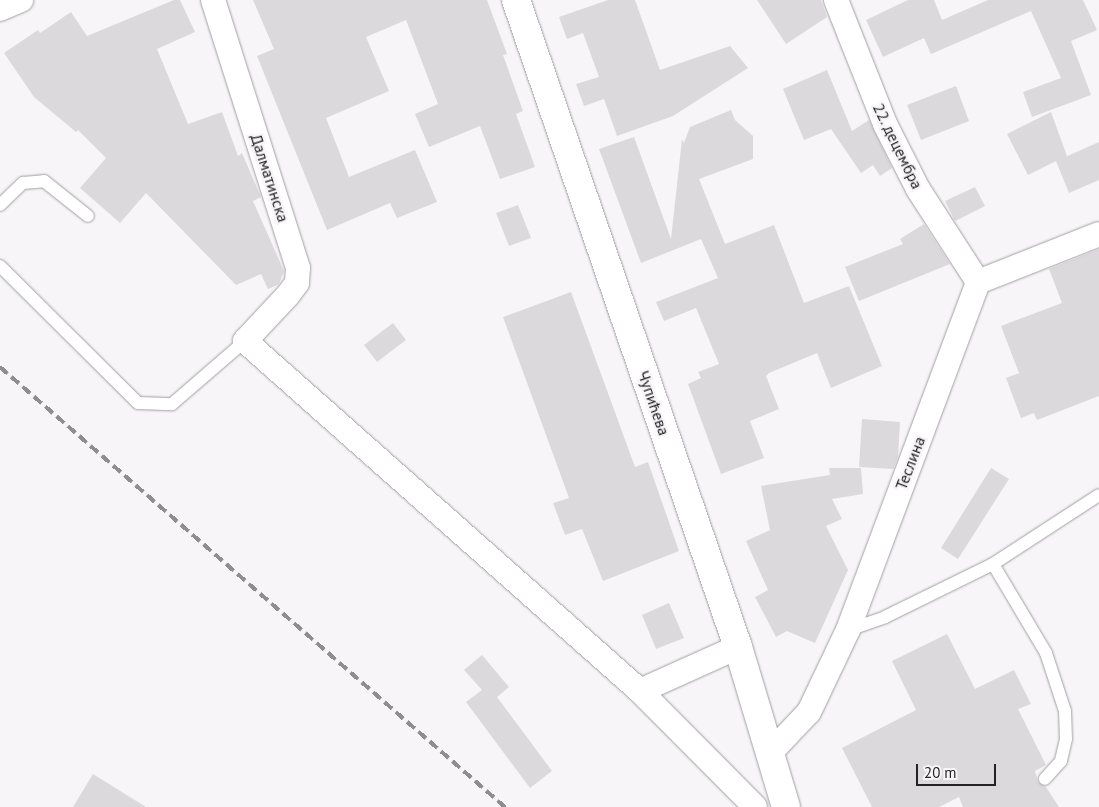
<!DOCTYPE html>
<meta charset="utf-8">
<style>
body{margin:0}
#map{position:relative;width:1099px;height:807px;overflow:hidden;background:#f7f5f8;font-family:"PT Sans",sans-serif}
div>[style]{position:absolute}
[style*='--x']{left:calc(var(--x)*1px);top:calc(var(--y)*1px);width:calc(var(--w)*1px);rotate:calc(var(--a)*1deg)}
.building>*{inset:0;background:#dbd9dc}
.roads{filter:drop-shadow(0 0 1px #a19fa2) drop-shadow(0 0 1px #a19fa2)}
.lane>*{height:12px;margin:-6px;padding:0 6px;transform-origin:6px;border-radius:6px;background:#fff}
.street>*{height:24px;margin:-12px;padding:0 12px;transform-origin:12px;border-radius:12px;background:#fff}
.secondary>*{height:28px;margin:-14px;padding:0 14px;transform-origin:14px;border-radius:14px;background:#fff}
.rail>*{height:4px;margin-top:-2px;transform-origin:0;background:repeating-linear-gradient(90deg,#8f8d8f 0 10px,transparent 0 15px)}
span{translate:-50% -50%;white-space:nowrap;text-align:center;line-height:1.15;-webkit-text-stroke:5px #f7f5f8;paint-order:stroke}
.street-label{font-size:16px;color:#242324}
.scale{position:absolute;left:916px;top:764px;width:80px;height:22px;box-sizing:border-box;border:2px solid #242324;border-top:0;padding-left:6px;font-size:15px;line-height:18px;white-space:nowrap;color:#242324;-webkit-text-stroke:4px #f7f5f8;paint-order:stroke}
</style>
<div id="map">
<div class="building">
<div style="clip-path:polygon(174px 0,180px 0,195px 32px,157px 49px,188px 124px,222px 112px,238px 156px,242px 153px,261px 197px,253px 201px,284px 271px,279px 284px,268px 289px,261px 274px,236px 285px,146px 193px,120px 223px,80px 188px,106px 158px,78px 130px,76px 132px,34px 97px,4px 53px,38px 30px,40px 33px,71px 12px,87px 36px)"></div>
<div style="clip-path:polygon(253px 0,487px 0,507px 54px,503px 55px,523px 111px,516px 114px,535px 167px,500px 179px,480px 126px,429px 147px,415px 114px,438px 104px,406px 20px,366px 37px,389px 91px,326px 118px,349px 177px,415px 150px,437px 202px,397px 218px,390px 203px,327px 230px,257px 56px,274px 49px)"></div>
<div style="clip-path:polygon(608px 0,635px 0,660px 70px,730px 46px,748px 68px,673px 116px,617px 136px,604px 99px,584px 106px,576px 84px,599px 77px,583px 33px,567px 39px,559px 17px)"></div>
<div style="clip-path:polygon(757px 0,821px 0,827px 17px,786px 44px)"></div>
<div style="clip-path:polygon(908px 0,934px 0,942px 20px,988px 0,1083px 0,1097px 30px,1071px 41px,1091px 95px,1032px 117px,1023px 92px,1061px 78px,1031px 11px,931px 54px,924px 38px,883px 57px,866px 20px)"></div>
<div style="clip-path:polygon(827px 70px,852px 131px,869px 120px,892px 168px,880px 176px,873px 165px,861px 173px,831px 129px,804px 140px,783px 89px)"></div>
<div style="clip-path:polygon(956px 86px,969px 121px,921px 140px,907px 105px)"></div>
<div style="clip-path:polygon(731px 110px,735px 120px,753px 136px,753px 159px,699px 179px,725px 244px,774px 225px,804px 303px,849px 286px,882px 366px,831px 388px,817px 353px,769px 373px,766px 376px,779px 409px,750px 421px,764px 458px,721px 474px,688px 384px,701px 378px,698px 372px,719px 364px,696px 308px,664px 321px,656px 302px,718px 278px,701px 239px,641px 263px,599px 149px,634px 137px,671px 239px,682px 139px,684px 143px,690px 127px)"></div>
<div style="clip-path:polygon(1051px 112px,1067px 156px,1056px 161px,1099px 142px,1099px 180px,1069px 193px,1056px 161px,1028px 175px,1007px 134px)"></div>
<div style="clip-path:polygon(975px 187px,985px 206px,955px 221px,945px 201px)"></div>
<div style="clip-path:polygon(518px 205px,531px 238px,509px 246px,496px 213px)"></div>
<div style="clip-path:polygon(924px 224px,950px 264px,859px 301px,845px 267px,903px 244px,900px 239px)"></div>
<div style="clip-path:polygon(1099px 249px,1099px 396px,1037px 420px,1034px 413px,1021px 418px,1006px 378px,1019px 373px,1001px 326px,1062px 303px,1049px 269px)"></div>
<div style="clip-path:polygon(571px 292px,635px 467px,648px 462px,679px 551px,603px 581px,582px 529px,565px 535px,553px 503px,569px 498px,503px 317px)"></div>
<div style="clip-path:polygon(393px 323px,406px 340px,377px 362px,364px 345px)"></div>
<div style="clip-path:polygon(862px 419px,900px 422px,898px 457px,893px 469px,859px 467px)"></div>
<div style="clip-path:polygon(829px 468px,861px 468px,863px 494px,832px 499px,842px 519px,826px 526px,848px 570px,815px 643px,787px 631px,776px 637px,755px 597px,768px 590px,746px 541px,770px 530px,761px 486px,830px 475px)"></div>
<div style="clip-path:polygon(991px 468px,1009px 479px,958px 559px,941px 548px)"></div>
<div style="clip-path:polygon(669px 603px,684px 638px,656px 649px,642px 615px)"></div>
<div style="clip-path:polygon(947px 634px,975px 689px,1014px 670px,1031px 704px,1018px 709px,1046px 765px,1035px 771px,1038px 782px,1046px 787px,1059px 807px,963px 807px,959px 797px,939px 807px,872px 807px,842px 748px,916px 710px,892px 661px)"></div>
<div style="clip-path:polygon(482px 655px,509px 687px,497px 697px,552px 771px,530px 788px,466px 702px,482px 690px,464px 670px)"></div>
<div style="clip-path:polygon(93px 774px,146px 807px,73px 807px)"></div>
</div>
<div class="roads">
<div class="lane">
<div style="--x:0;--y:205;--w:32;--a:-44"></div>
<div style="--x:23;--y:183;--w:21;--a:-5"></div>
<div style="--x:44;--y:181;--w:56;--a:38.5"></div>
<div style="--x:0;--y:266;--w:194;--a:44.8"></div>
<div style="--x:138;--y:403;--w:34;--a:2"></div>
<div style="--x:172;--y:404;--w:96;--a:-40.8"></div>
<div style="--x:993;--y:564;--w:104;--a:59.2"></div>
<div style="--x:1046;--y:653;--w:61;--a:71.9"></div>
<div style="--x:1065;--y:711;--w:28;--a:88"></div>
<div style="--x:1066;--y:739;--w:23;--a:103"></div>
<div style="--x:1061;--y:761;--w:24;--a:132"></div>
<div style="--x:848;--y:630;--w:39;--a:-19"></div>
<div style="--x:885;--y:617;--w:120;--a:-26.1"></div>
<div style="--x:993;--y:564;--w:126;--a:-33.1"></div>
</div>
<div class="street">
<div style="--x:213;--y:0;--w:281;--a:72.4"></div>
<div style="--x:298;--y:268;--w:15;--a:94"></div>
<div style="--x:297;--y:283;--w:15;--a:127"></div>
<div style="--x:288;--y:295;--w:63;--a:133.1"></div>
<div style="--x:245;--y:341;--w:528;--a:41.54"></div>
<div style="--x:640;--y:691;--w:163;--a:45.2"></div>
<div style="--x:836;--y:0;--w:133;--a:68.4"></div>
<div style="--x:885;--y:124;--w:73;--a:63.1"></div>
<div style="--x:918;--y:189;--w:111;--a:57.2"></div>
<div style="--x:0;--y:9;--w:23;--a:-23"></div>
<div style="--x:640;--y:691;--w:107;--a:-24.2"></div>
<div style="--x:771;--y:752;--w:55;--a:-46.5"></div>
<div style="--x:809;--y:712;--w:91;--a:-64.6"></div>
<div style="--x:848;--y:630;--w:371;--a:-69.5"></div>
<div style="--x:978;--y:282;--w:130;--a:-21.6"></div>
</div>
<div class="secondary">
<div style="--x:516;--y:0;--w:684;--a:71.06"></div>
<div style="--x:738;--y:647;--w:167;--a:73.3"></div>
</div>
</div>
<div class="rail">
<div style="--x:0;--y:367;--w:670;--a:41.07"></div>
</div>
<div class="street-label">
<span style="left:898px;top:146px;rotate:64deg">22. децембра</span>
<span style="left:270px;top:178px;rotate:72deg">Далматинска</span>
<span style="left:654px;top:403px;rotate:71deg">Чупићева</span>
<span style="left:910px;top:463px;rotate:-69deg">Теслина</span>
</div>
<div class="scale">20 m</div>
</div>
